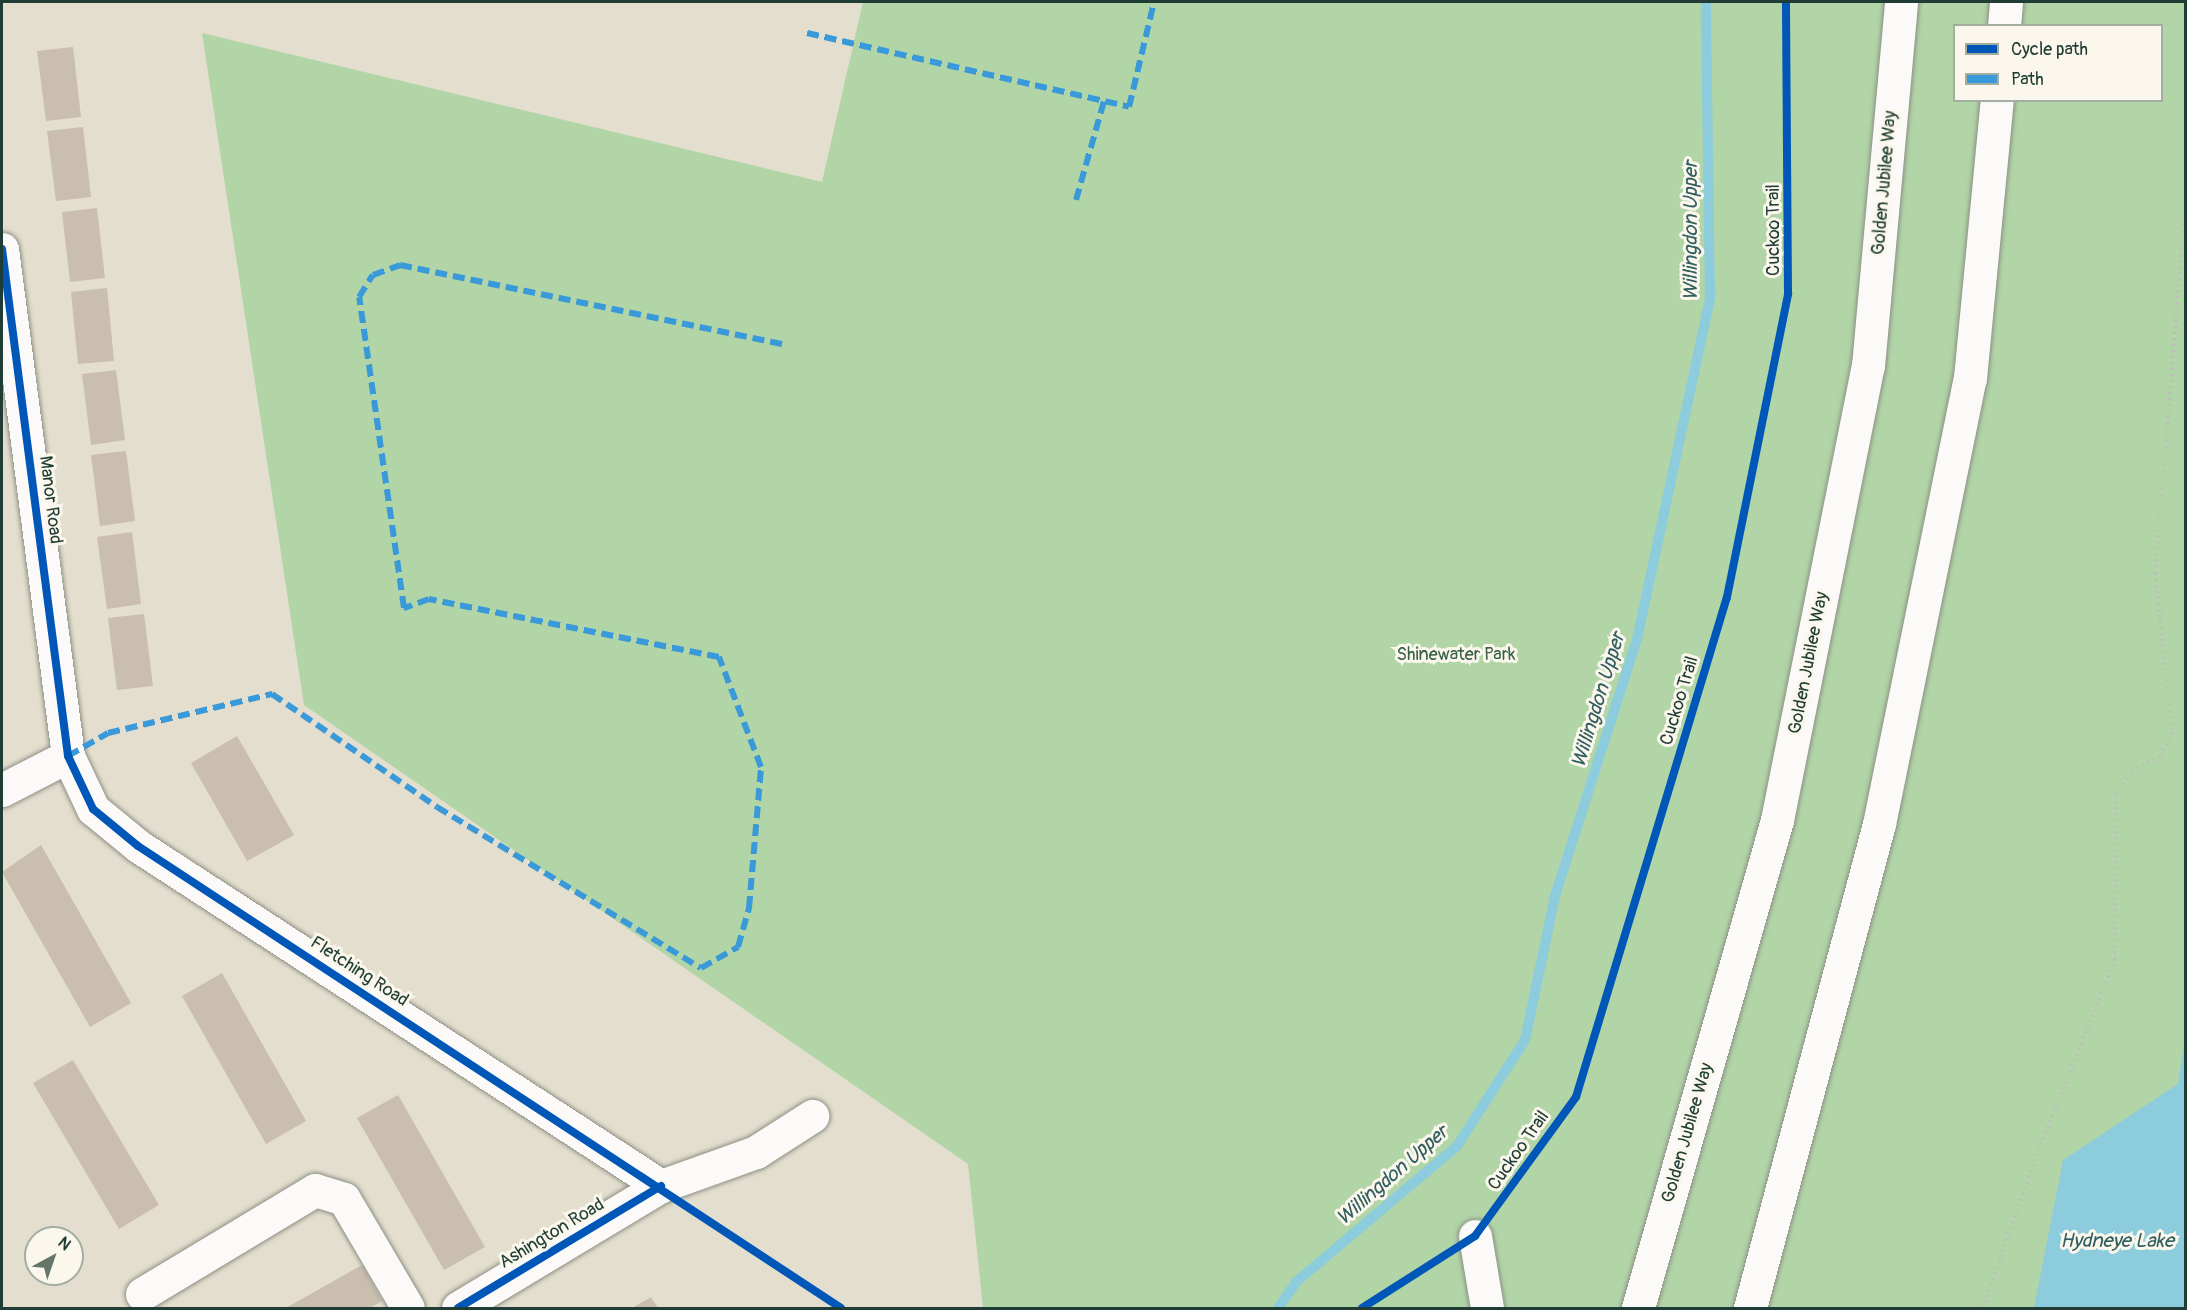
<!DOCTYPE html>
<style>
body{margin:0}
#map{position:relative;width:2187px;height:1310px;overflow:hidden;background:#e3decd;font-family:Pangolin,sans-serif}
div>[style]{position:absolute}
[style*='--x']{left:calc(var(--x)*1px);top:calc(var(--y)*1px);width:calc(var(--w)*1px);rotate:calc(var(--a)*1deg)}
.green>*{inset:0;background:#b1d5a7}
.water>*{inset:0;background:#8cccdd}
.stream>*{height:10px;margin:-5px;padding:0 5px;transform-origin:5px;border-radius:5px;background:#8cccdd}
.building>*{inset:0;background:#cabeaf}
.path>*{height:4px;margin-top:-2px;transform-origin:0;background:repeating-linear-gradient(90deg,#bcbeba 0 1.5px,transparent 0 6px)}
.roads{filter:drop-shadow(0 0 2px #8d8f85) drop-shadow(0 0 2px #8d8f85)}
.minor>*{height:33px;margin:-16.5px;padding:0 16.5px;transform-origin:16.5px;border-radius:16.5px;background:#fbfaf8}
.highway>*{height:33px;margin:-16.5px;padding:0 16.5px;transform-origin:16.5px;border-radius:16.5px;background:#fbfaf8}
.quiet>*{height:6px;margin-top:-3px;transform-origin:0;background:repeating-linear-gradient(90deg,#3a99d8 0 12px,transparent 0 18px)}
.cycleway>*{height:8px;margin:-4px;padding:0 4px;transform-origin:4px;border-radius:4px;background:#0057b8}
span{translate:-50% -50%;white-space:nowrap;text-align:center;line-height:1.15;-webkit-text-stroke:6px #fbf7ec;paint-order:stroke}
.street-label{font-size:18px;color:#1f3d34}
.park-label{font-size:18px;color:#396149}
.water-label{font-size:20px;color:#315f60;font-style:italic}
.frame{position:absolute;inset:0;border:3px solid #1f3d34;pointer-events:none}
.legend{position:absolute;left:1953px;top:24px;width:210px;height:78px;box-sizing:border-box;background:#fbf7ec;border:2px solid #a3ada2;margin:0;padding:8px 10px;list-style:none;font-size:18px;color:#1f3d34}
.legend li{display:flex;align-items:center;gap:12px;height:30px}
.legend b{width:30px;border:2px solid #a3ada2}
.north{position:absolute;left:24px;top:1226px;width:60px;height:60px;box-sizing:border-box;background:#fbf7ec;border:2px solid #a3ada2;border-radius:50%;rotate:40deg;font-size:16px;font-weight:700;line-height:24px;text-align:center;color:#1f3d34}
.north::after{content:'';display:block;margin:auto;width:21px;height:27px;background:#64756a;clip-path:polygon(50% 0,100% 100%,50% 72%,0 100%)}
</style>
<div id="map">
<div class="green">
<div style="clip-path:polygon(evenodd,863px 2px,2185px 2px,2185px 1308px,983px 1308px,968px 1164px,304px 705px,202px 33px,822px 182px,863px 2px,1954px 26px,2162px 26px,2162px 100px,1954px 100px,1954px 26px)"></div>
</div>
<div class="water">
<div style="clip-path:polygon(2185px 1038px,2185px 1308px,2034px 1308px,2063px 1160px,2178px 1084px)"></div>
</div>
<div class="stream">
<div style="--x:1278;--y:1308;--w:32;--a:-55"></div>
<div style="--x:1296;--y:1282;--w:211;--a:-40.2"></div>
<div style="--x:1457;--y:1146;--w:126;--a:-57.3"></div>
<div style="--x:1525;--y:1040;--w:147;--a:-78.2"></div>
<div style="--x:1555;--y:896;--w:270;--a:-72.3"></div>
<div style="--x:1637;--y:639;--w:348;--a:-77.9"></div>
<div style="--x:1710;--y:299;--w:297;--a:-90.8"></div>
</div>
<div class="building">
<div style="clip-path:polygon(73px 47px,81px 117px,46px 121px,37px 51px)"></div>
<div style="clip-path:polygon(83px 127px,91px 197px,56px 201px,47px 131px)"></div>
<div style="clip-path:polygon(97px 208px,105px 278px,70px 282px,62px 212px)"></div>
<div style="clip-path:polygon(107px 288px,114px 361px,78px 364px,71px 292px)"></div>
<div style="clip-path:polygon(116px 370px,125px 440px,91px 445px,82px 374px)"></div>
<div style="clip-path:polygon(126px 451px,135px 521px,100px 526px,91px 455px)"></div>
<div style="clip-path:polygon(132px 532px,141px 604px,107px 609px,97px 537px)"></div>
<div style="clip-path:polygon(144px 614px,153px 686px,117px 690px,108px 618px)"></div>
<div style="clip-path:polygon(237px 736px,294px 835px,247px 861px,191px 763px)"></div>
<div style="clip-path:polygon(41px 845px,131px 1003px,90px 1027px,2px 872px)"></div>
<div style="clip-path:polygon(222px 973px,306px 1121px,266px 1144px,182px 996px)"></div>
<div style="clip-path:polygon(73px 1060px,159px 1205px,119px 1229px,33px 1083px)"></div>
<div style="clip-path:polygon(398px 1095px,485px 1247px,444px 1270px,357px 1118px)"></div>
<div style="clip-path:polygon(362px 1265px,382px 1301px,370px 1308px,286px 1308px)"></div>
<div style="clip-path:polygon(651px 1297px,658px 1308px,632px 1308px)"></div>
</div>
<div class="path">
<div style="--x:1983;--y:1308;--w:156;--a:-70.9"></div>
<div style="--x:2034;--y:1161;--w:218;--a:-68.1"></div>
<div style="--x:2115;--y:959;--w:165;--a:-89.7"></div>
<div style="--x:2116;--y:794;--w:28;--a:-55"></div>
<div style="--x:2132;--y:771;--w:33;--a:-27"></div>
<div style="--x:2161;--y:756;--w:28;--a:-67"></div>
<div style="--x:2172;--y:730;--w:158;--a:-96.2"></div>
<div style="--x:2155;--y:573;--w:377;--a:-85.3"></div>
</div>
<div class="roads">
<div class="minor">
<div style="--x:2;--y:249;--w:511;--a:82.58"></div>
<div style="--x:68;--y:756;--w:59;--a:64.7"></div>
<div style="--x:93;--y:809;--w:58;--a:39.4"></div>
<div style="--x:138;--y:846;--w:624;--a:33.03"></div>
<div style="--x:2;--y:790;--w:74;--a:-27.3"></div>
<div style="--x:1475;--y:1236;--w:73;--a:80.5"></div>
<div style="--x:142;--y:1294;--w:202;--a:-31"></div>
<div style="--x:315;--y:1190;--w:30;--a:17"></div>
<div style="--x:344;--y:1199;--w:126;--a:59.6"></div>
<div style="--x:458;--y:1308;--w:237;--a:-31"></div>
<div style="--x:661;--y:1186;--w:101;--a:-19.7"></div>
<div style="--x:756;--y:1152;--w:67;--a:-32.7"></div>
</div>
<div class="highway">
<div style="--x:2004;--y:26;--w:24;--a:-85"></div>
<div style="--x:1638;--y:1308;--w:507;--a:-74.1"></div>
<div style="--x:1777;--y:820;--w:463;--a:-78.7"></div>
<div style="--x:1868;--y:366;--w:365;--a:-84.8"></div>
<div style="--x:1750;--y:1308;--w:501;--a:-75.08"></div>
<div style="--x:1879;--y:824;--w:455;--a:-78.5"></div>
<div style="--x:1970;--y:378;--w:279;--a:-84.5"></div>
</div>
</div>
<div class="quiet">
<div style="--x:807;--y:33;--w:330;--a:12.9"></div>
<div style="--x:1129;--y:107;--w:108;--a:-76.6"></div>
<div style="--x:1076;--y:200;--w:103;--a:-74.2"></div>
<div style="--x:68;--y:756;--w:46;--a:-29.9"></div>
<div style="--x:108;--y:733;--w:169;--a:-13.4"></div>
<div style="--x:272;--y:694;--w:200;--a:34.4"></div>
<div style="--x:437;--y:807;--w:309;--a:31.4"></div>
<div style="--x:701;--y:968;--w:43;--a:-29.6"></div>
<div style="--x:738;--y:947;--w:41;--a:-74.2"></div>
<div style="--x:749;--y:908;--w:142;--a:-85.1"></div>
<div style="--x:761;--y:767;--w:118;--a:-110.9"></div>
<div style="--x:719;--y:657;--w:296;--a:-168.7"></div>
<div style="--x:429;--y:599;--w:27;--a:160"></div>
<div style="--x:404;--y:608;--w:314;--a:-98.2"></div>
<div style="--x:359;--y:297;--w:26;--a:-58"></div>
<div style="--x:373;--y:275;--w:29;--a:-20"></div>
<div style="--x:400;--y:265;--w:396;--a:11.7"></div>
</div>
<div class="cycleway">
<div style="--x:2;--y:249;--w:511;--a:82.58"></div>
<div style="--x:68;--y:756;--w:59;--a:64.7"></div>
<div style="--x:93;--y:809;--w:58;--a:39.4"></div>
<div style="--x:138;--y:846;--w:841;--a:33.31"></div>
<div style="--x:458;--y:1308;--w:237;--a:-31"></div>
<div style="--x:1362;--y:1308;--w:134;--a:-32.5"></div>
<div style="--x:1475;--y:1236;--w:172;--a:-54"></div>
<div style="--x:1576;--y:1097;--w:522;--a:-73.2"></div>
<div style="--x:1727;--y:597;--w:309;--a:-78.6"></div>
<div style="--x:1788;--y:294;--w:292;--a:-90.4"></div>
</div>
<div class="street-label">
<span style="left:1885px;top:183px;rotate:-85deg">Golden Jubilee Way</span>
<span style="left:1774px;top:230px;rotate:-90deg">Cuckoo Trail</span>
<span style="left:50px;top:500px;rotate:83deg">Manor Road</span>
<span style="left:1809px;top:663px;rotate:-79deg">Golden Jubilee Way</span>
<span style="left:1680px;top:701px;rotate:-73deg">Cuckoo Trail</span>
<span style="left:359px;top:972px;rotate:33deg">Fletching Road</span>
<span style="left:1688px;top:1133px;rotate:-74deg">Golden Jubilee Way</span>
<span style="left:1519px;top:1151px;rotate:-55deg">Cuckoo Trail</span>
<span style="left:552px;top:1234px;rotate:-31deg">Ashington Road</span>
</div>
<div class="park-label">
<span style="left:1456px;top:655px">Shinewater Park</span>
</div>
<div class="water-label">
<span style="left:1690px;top:231px;rotate:-90deg">Willingdon Upper</span>
<span style="left:1598px;top:700px;rotate:-73deg">Willingdon Upper</span>
<span style="left:1392px;top:1175px;rotate:-41deg">Willingdon Upper</span>
<span style="left:2117px;top:1240px">Hydneye Lake</span>
</div>
<div class="frame"></div>
<ul class="legend">
<li><b style="height:8px;background:#0057b8"></b>Cycle path</li>
<li><b style="height:8px;background:#3a99d8"></b>Path</li>
</ul>
<div class="north">N</div>
</div>
